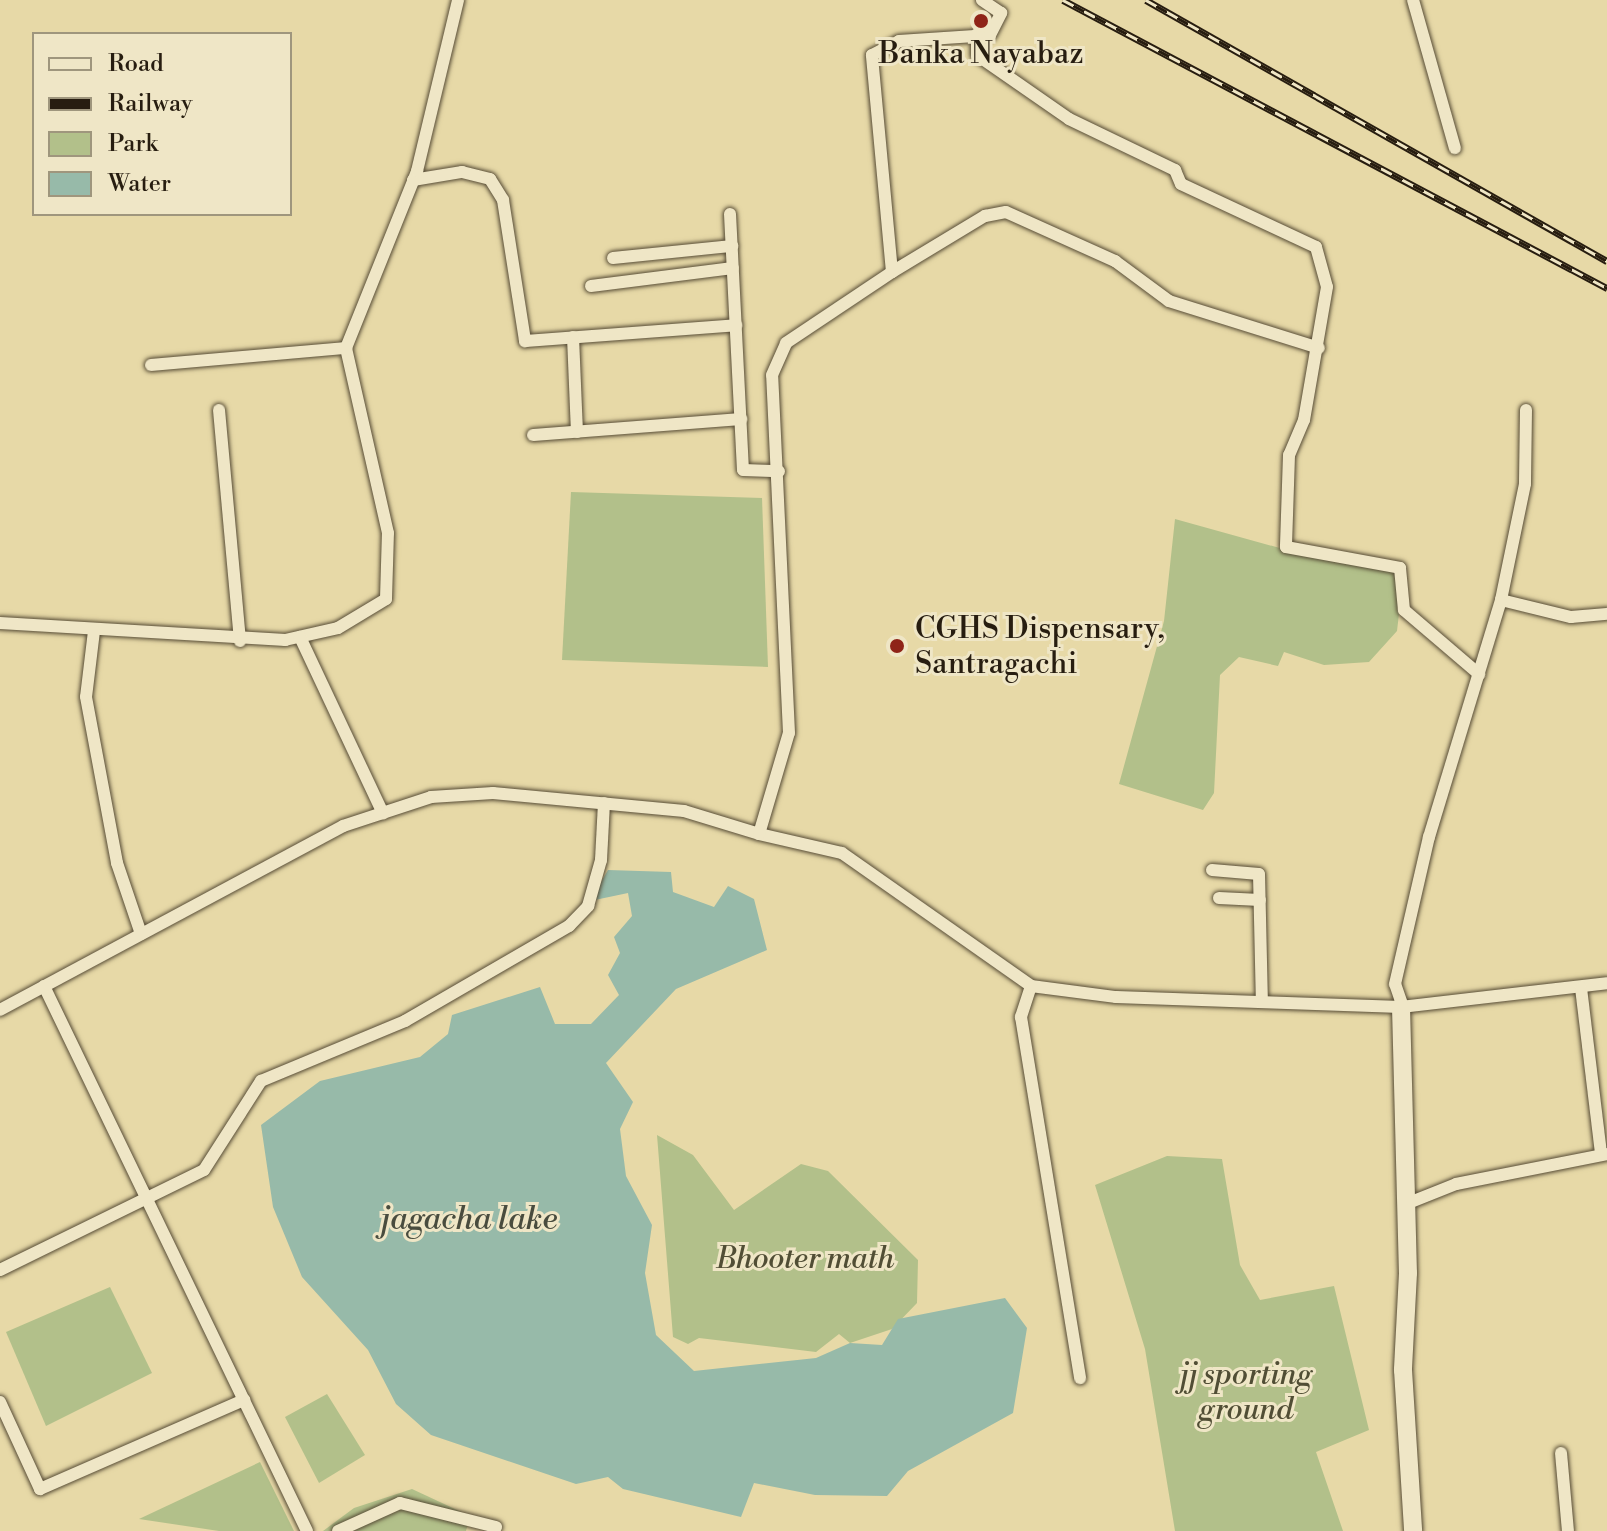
<!DOCTYPE html>
<style>
body{margin:0}
#map{position:relative;width:1607px;height:1531px;overflow:hidden;background:#e7d9a7;font-family:"Libre Bodoni",serif}
div>[style]{position:absolute}
[style*='--x']{left:calc(var(--x)*1px);top:calc(var(--y)*1px);width:calc(var(--w)*1px);rotate:calc(var(--a)*1deg)}
.green>*{inset:0;background:#b2c08a}
.water>*{inset:0;background:#97baa9}
.roads{filter:drop-shadow(0 0 2px #574c36) drop-shadow(0 0 2px #574c36)}
.minor>*{height:12px;margin:-6px;padding:0 6px;transform-origin:6px;border-radius:6px;background:#efe6c6}
.secondary>*{height:18px;margin:-9px;padding:0 9px;transform-origin:9px;border-radius:9px;background:#efe6c6}
.rail>*{height:7px;margin-top:-3.5px;transform-origin:0;background:repeating-linear-gradient(90deg,#efe6c6 0 12px,#271d10 0 24px);box-sizing:border-box;border-block:2px solid #271d10}
.dots>*{width:22px;height:22px;translate:-50% -50%;box-sizing:border-box;border:4px solid #efe6c6;border-radius:50%}
span{translate:-50% -50%;white-space:nowrap;text-align:center;line-height:1.15;-webkit-text-stroke:6px #efe6c6;paint-order:stroke}
.poi-label{font-size:30px;color:#271d10}
.left{translate:0 -50%;text-align:left}
.park-label{font-size:30px;color:#514e35;font-style:italic}
.water-label{font-size:32px;color:#494c3e;font-style:italic}
.legend{position:absolute;left:32px;top:32px;width:260px;height:184px;box-sizing:border-box;background:#efe6c6;border:2px solid #9f967d;margin:0;padding:10px 14px;list-style:none;font-size:24px;color:#271d10}
.legend li{display:flex;align-items:center;gap:16px;height:40px}
.legend b{width:40px;border:2px solid #9f967d}
</style>
<div id="map">
<div class="green">
<div style="clip-path:polygon(571px 492px,762px 498px,768px 667px,562px 660px)"></div>
<div style="clip-path:polygon(1175px 519px,1312px 557px,1404px 571px,1397px 631px,1369px 662px,1324px 665px,1284px 652px,1278px 666px,1239px 657px,1220px 675px,1214px 793px,1203px 810px,1119px 784px,1164px 621px)"></div>
<div style="clip-path:polygon(657px 1135px,693px 1155px,734px 1210px,801px 1164px,828px 1171px,918px 1260px,917px 1303px,892px 1329px,850px 1343px,839px 1334px,816px 1352px,699px 1338px,688px 1344px,673px 1337px)"></div>
<div style="clip-path:polygon(1167px 1156px,1222px 1159px,1240px 1265px,1260px 1300px,1334px 1286px,1369px 1430px,1316px 1452px,1343px 1531px,1175px 1531px,1145px 1349px,1095px 1185px)"></div>
<div style="clip-path:polygon(110px 1287px,152px 1373px,46px 1426px,6px 1332px)"></div>
<div style="clip-path:polygon(327px 1394px,365px 1455px,319px 1483px,285px 1417px)"></div>
<div style="clip-path:polygon(260px 1462px,294px 1531px,219px 1531px,139px 1519px)"></div>
<div style="clip-path:polygon(412px 1489px,470px 1516px,466px 1531px,323px 1531px,354px 1508px)"></div>
</div>
<div class="water">
<div style="clip-path:polygon(608px 870px,671px 872px,673px 892px,714px 907px,728px 886px,754px 899px,767px 950px,676px 989px,606px 1063px,633px 1102px,620px 1129px,626px 1176px,652px 1225px,645px 1273px,656px 1335px,694px 1371px,816px 1358px,850px 1343px,882px 1345px,898px 1319px,1005px 1298px,1027px 1328px,1013px 1413px,908px 1471px,887px 1496px,815px 1495px,754px 1483px,741px 1517px,623px 1489px,608px 1477px,576px 1484px,431px 1435px,396px 1404px,368px 1350px,302px 1277px,273px 1207px,261px 1125px,320px 1081px,420px 1057px,448px 1034px,452px 1015px,540px 987px,555px 1024px,591px 1024px,619px 995px,608px 975px,620px 953px,614px 937px,632px 916px,628px 893px,590px 901px)"></div>
</div>
<div class="roads">
<div class="minor">
<div style="--x:1413;--y:0;--w:154;--a:74.2"></div>
<div style="--x:977;--y:34;--w:21;--a:90"></div>
<div style="--x:977;--y:55;--w:112;--a:34.8"></div>
<div style="--x:1069;--y:119;--w:118;--a:25.7"></div>
<div style="--x:1175;--y:170;--w:15;--a:67"></div>
<div style="--x:1181;--y:184;--w:149;--a:25"></div>
<div style="--x:1316;--y:247;--w:41;--a:74.6"></div>
<div style="--x:1327;--y:287;--w:135;--a:99.8"></div>
<div style="--x:1304;--y:420;--w:38;--a:113"></div>
<div style="--x:1289;--y:455;--w:92;--a:91.9"></div>
<div style="--x:1286;--y:547;--w:116;--a:10.4"></div>
<div style="--x:1400;--y:568;--w:42;--a:84.6"></div>
<div style="--x:1404;--y:610;--w:99;--a:40.5"></div>
<div style="--x:413;--y:180;--w:50;--a:-9.3"></div>
<div style="--x:462;--y:172;--w:29;--a:14"></div>
<div style="--x:490;--y:179;--w:25;--a:58"></div>
<div style="--x:503;--y:200;--w:143;--a:81.1"></div>
<div style="--x:525;--y:341;--w:212;--a:-4.3"></div>
<div style="--x:730;--y:214;--w:256;--a:87.1"></div>
<div style="--x:743;--y:470;--w:36;--a:2"></div>
<div style="--x:613;--y:258;--w:120;--a:-5.8"></div>
<div style="--x:892;--y:272;--w:109;--a:-31.1"></div>
<div style="--x:985;--y:216;--w:21;--a:-11"></div>
<div style="--x:1006;--y:212;--w:120;--a:24.2"></div>
<div style="--x:1115;--y:261;--w:67;--a:36.5"></div>
<div style="--x:1169;--y:301;--w:157;--a:17.4"></div>
<div style="--x:591;--y:286;--w:143;--a:-7.2"></div>
<div style="--x:573;--y:337;--w:95;--a:87.6"></div>
<div style="--x:151;--y:365;--w:196;--a:-5"></div>
<div style="--x:219;--y:410;--w:232;--a:84.8"></div>
<div style="--x:1526;--y:410;--w:74;--a:90.8"></div>
<div style="--x:1525;--y:484;--w:118;--a:101.7"></div>
<div style="--x:1501;--y:600;--w:72;--a:13.7"></div>
<div style="--x:1571;--y:617;--w:36;--a:-5"></div>
<div style="--x:533;--y:435;--w:209;--a:-4.4"></div>
<div style="--x:0;--y:623;--w:286;--a:3.4"></div>
<div style="--x:285;--y:640;--w:54;--a:-12.8"></div>
<div style="--x:338;--y:628;--w:56;--a:-31.1"></div>
<div style="--x:386;--y:599;--w:66;--a:-88.3"></div>
<div style="--x:388;--y:533;--w:190;--a:-102.8"></div>
<div style="--x:346;--y:348;--w:191;--a:-68.1"></div>
<div style="--x:417;--y:171;--w:176;--a:-76.5"></div>
<div style="--x:94;--y:631;--w:66;--a:96.9"></div>
<div style="--x:86;--y:697;--w:169;--a:79.4"></div>
<div style="--x:117;--y:863;--w:75;--a:71.3"></div>
<div style="--x:300;--y:637;--w:195;--a:64.8"></div>
<div style="--x:759;--y:834;--w:85;--a:12.9"></div>
<div style="--x:842;--y:853;--w:231;--a:35.1"></div>
<div style="--x:1031;--y:986;--w:86;--a:7.4"></div>
<div style="--x:1116;--y:997;--w:285;--a:2"></div>
<div style="--x:1401;--y:1007;--w:207;--a:-6.6"></div>
<div style="--x:1212;--y:870;--w:47;--a:4.9"></div>
<div style="--x:1259;--y:874;--w:128;--a:88.7"></div>
<div style="--x:1219;--y:898;--w:41;--a:2.8"></div>
<div style="--x:44;--y:986;--w:605;--a:64.24"></div>
<div style="--x:1031;--y:986;--w:33;--a:108"></div>
<div style="--x:1021;--y:1017;--w:366;--a:80.7"></div>
<div style="--x:1581;--y:988;--w:167;--a:83.1"></div>
<div style="--x:1403;--y:1007;--w:24;--a:-109"></div>
<div style="--x:1395;--y:984;--w:151;--a:-77"></div>
<div style="--x:1429;--y:837;--w:248;--a:-73.1"></div>
<div style="--x:0;--y:1010;--w:389;--a:-28.2"></div>
<div style="--x:343;--y:826;--w:93;--a:-18.2"></div>
<div style="--x:431;--y:797;--w:62;--a:-3.7"></div>
<div style="--x:493;--y:793;--w:192;--a:5.4"></div>
<div style="--x:684;--y:811;--w:78;--a:17"></div>
<div style="--x:759;--y:834;--w:105;--a:-73.5"></div>
<div style="--x:789;--y:733;--w:358;--a:-92.7"></div>
<div style="--x:772;--y:375;--w:35;--a:-66"></div>
<div style="--x:786;--y:343;--w:128;--a:-33.8"></div>
<div style="--x:892;--y:272;--w:218;--a:-95.3"></div>
<div style="--x:872;--y:55;--w:30;--a:-27"></div>
<div style="--x:899;--y:41;--w:91;--a:-3.8"></div>
<div style="--x:990;--y:35;--w:25;--a:-63"></div>
<div style="--x:1001;--y:13;--w:23;--a:-146"></div>
<div style="--x:1406;--y:1204;--w:54;--a:-21.8"></div>
<div style="--x:1456;--y:1184;--w:154;--a:-11.2"></div>
<div style="--x:0;--y:1270;--w:227;--a:-26.1"></div>
<div style="--x:204;--y:1170;--w:106;--a:-57.4"></div>
<div style="--x:261;--y:1081;--w:156;--a:-22.6"></div>
<div style="--x:405;--y:1021;--w:190;--a:-30.1"></div>
<div style="--x:569;--y:926;--w:28;--a:-46"></div>
<div style="--x:588;--y:906;--w:48;--a:-74.2"></div>
<div style="--x:601;--y:860;--w:57;--a:-87"></div>
<div style="--x:0;--y:1402;--w:96;--a:65.3"></div>
<div style="--x:40;--y:1489;--w:223;--a:-23.6"></div>
<div style="--x:1561;--y:1453;--w:78;--a:84.9"></div>
<div style="--x:338;--y:1531;--w:68;--a:-24.3"></div>
<div style="--x:400;--y:1503;--w:99;--a:14"></div>
</div>
<div class="secondary">
<div style="--x:1401;--y:1007;--w:266;--a:88.5"></div>
<div style="--x:1408;--y:1273;--w:97;--a:93"></div>
<div style="--x:1403;--y:1370;--w:161;--a:86.4"></div>
</div>
</div>
<div class="rail">
<div style="--x:1063;--y:0;--w:616;--a:27.9"></div>
<div style="--x:1146;--y:0;--w:530;--a:29.52"></div>
</div>
<div class="dots">
<div style="left:981px;top:21px;background:#8f2418"></div>
<div style="left:897px;top:646px;background:#8f2418"></div>
</div>
<div class="poi-label">
<span style="left:981px;top:54px">Banka Nayabaz</span>
<span class="left" style="left:915px;top:646px">CGHS Dispensary,<br>Santragachi</span>
</div>
<div class="park-label">
<span style="left:805px;top:1259px">Bhooter math</span>
<span style="left:1246px;top:1392px">jj sporting<br>ground</span>
</div>
<div class="water-label">
<span style="left:469px;top:1219px">jagacha lake</span>
</div>
<ul class="legend">
<li><b style="height:10px;background:#efe6c6"></b>Road</li>
<li><b style="height:10px;background:#271d10"></b>Railway</li>
<li><b style="height:22px;background:#b2c08a"></b>Park</li>
<li><b style="height:22px;background:#97baa9"></b>Water</li>
</ul>
</div>
